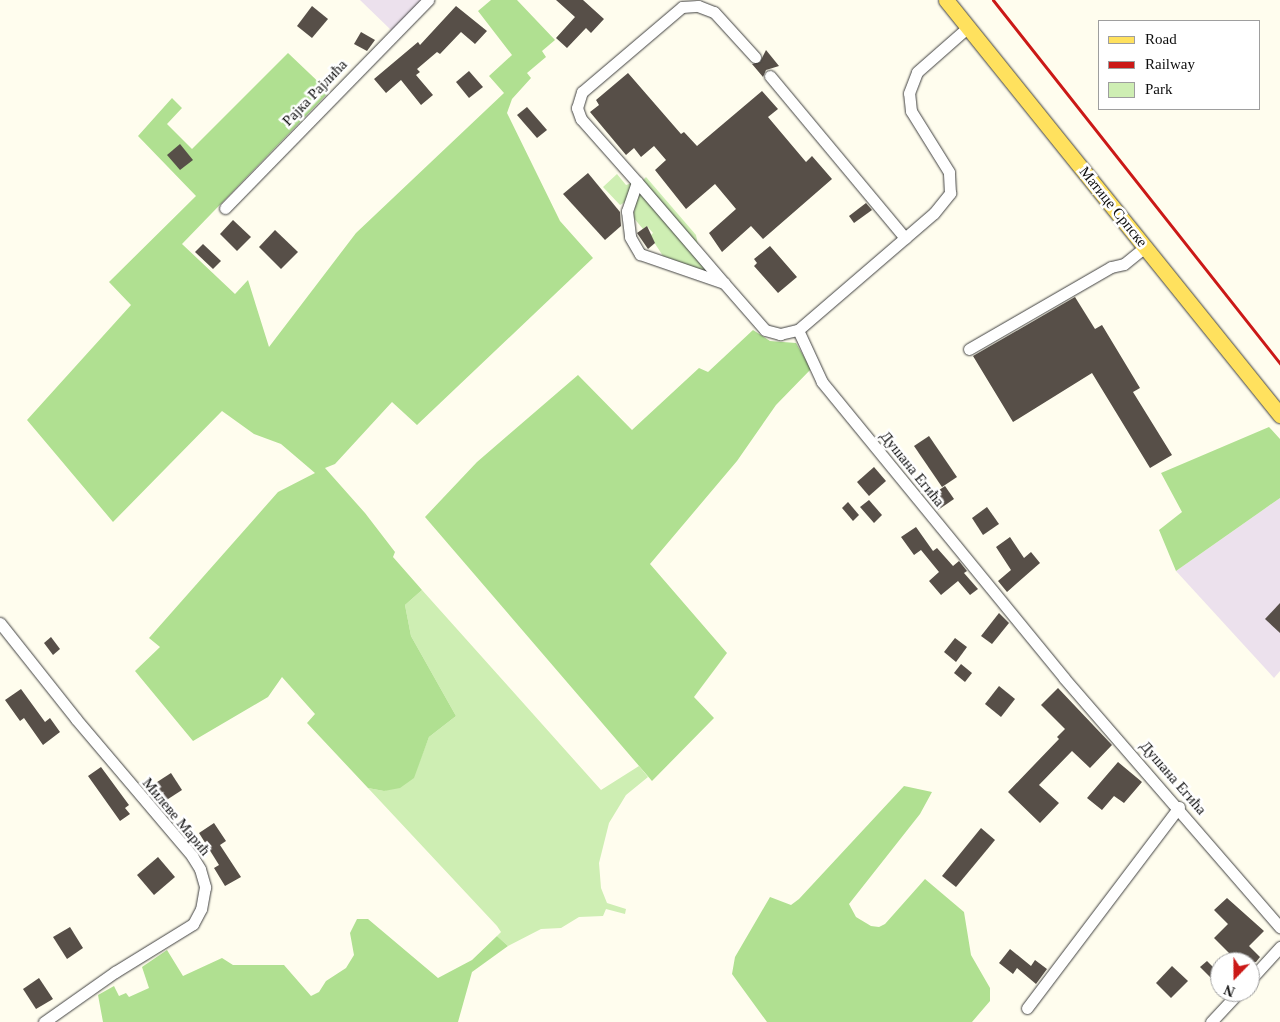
<!DOCTYPE html>
<meta charset="utf-8">
<style>
body{margin:0}
#map{position:relative;width:1280px;height:1022px;overflow:hidden;background:#fffdee;font-family:Georgia,serif}
div>[style]{position:absolute}
[style*='--x']{left:calc(var(--x)*1px);top:calc(var(--y)*1px);width:calc(var(--w)*1px);rotate:calc(var(--a)*1deg)}
.industrial>*{inset:0;background:#ece1ed}
.green>*{inset:0;background:#ceeeb3}
.forest>*{inset:0;background:#b0e091}
.building>*{inset:0;background:#574f48}
.roads{filter:drop-shadow(0 0 1px #404040) drop-shadow(0 0 1px #404040)}
.minor>*{height:11px;margin:-5.5px;padding:0 5.5px;transform-origin:5.5px;border-radius:5.5px;background:#fff}
.major>*{height:15px;margin:-7.5px;padding:0 7.5px;transform-origin:7.5px;border-radius:7.5px;background:#ffe15e}
.rail>*{height:3px;margin:-1.5px;padding:0 1.5px;transform-origin:1.5px;border-radius:1.5px;background:#cb1917}
span{translate:-50% -50%;white-space:nowrap;text-align:center;line-height:1.15;-webkit-text-stroke:5px #fff;paint-order:stroke}
.street-label{font-size:15px;color:#0d0d0d}
.legend{position:absolute;left:1098px;top:20px;width:162px;height:90px;box-sizing:border-box;background:#fff;border:1px solid #9e9e9e;margin:0;padding:6px 9px;list-style:none;font-size:15px;color:#0d0d0d}
.legend li{display:flex;align-items:center;gap:10px;height:25px}
.legend b{width:25px;border:1px solid #9e9e9e}
.north{position:absolute;left:1210px;top:952px;width:50px;height:50px;box-sizing:border-box;background:#fff;border:1px solid #9e9e9e;border-radius:50%;rotate:202deg;font-size:14px;font-weight:700;line-height:20px;text-align:center;color:#0d0d0d}
.north::after{content:'';display:block;margin:auto;width:18px;height:22px;background:#cb1917;clip-path:polygon(50% 0,100% 100%,50% 72%,0 100%)}
</style>
<div id="map">
<div class="industrial">
<div style="clip-path:polygon(360px 0,424px 0,393px 32px)"></div>
<div style="clip-path:polygon(1280px 498px,1280px 671px,1274px 678px,1176px 571px)"></div>
</div>
<div class="green">
<div style="clip-path:polygon(617px 174px,626px 185px,632px 183px,625px 202px,620px 205px,603px 187px)"></div>
<div style="clip-path:polygon(646px 177px,696px 235px,698px 245px,640px 183px)"></div>
<div style="clip-path:polygon(639px 189px,708px 269px,706px 272px,663px 256px,650px 236px,653px 233px,647px 226px,643px 229px,633px 217px)"></div>
<div style="clip-path:polygon(422px 590px,601px 790px,639px 766px,648px 777px,626px 795px,609px 823px,599px 863px,601px 888px,607px 903px,626px 909px,625px 914px,606px 909px,603px 916px,579px 917px,561px 928px,541px 929px,508px 946px,497px 936px,501px 932px,497px 926px,368px 788px,384px 791px,413px 778px,429px 737px,456px 716px,411px 636px,405px 605px)"></div>
</div>
<div class="forest">
<div style="clip-path:polygon(491px 0,517px 0,555px 40px,542px 51px,546px 57px,527px 73px,531px 78px,512px 99px,507px 113px,560px 221px,593px 258px,417px 425px,392px 402px,335px 464px,325px 468px,365px 513px,395px 552px,393px 557px,422px 590px,405px 605px,411px 636px,456px 716px,429px 737px,414px 778px,400px 788px,384px 791px,368px 788px,307px 723px,315px 714px,282px 677px,268px 697px,193px 741px,135px 671px,160px 647px,149px 638px,278px 492px,315px 473px,281px 444px,254px 434px,222px 411px,113px 522px,27px 420px,131px 305px,109px 282px,196px 196px,138px 136px,172px 98px,182px 108px,167px 124px,192px 149px,288px 53px,329px 92px,182px 244px,235px 294px,248px 280px,269px 347px,356px 233px,504px 93px,489px 76px,512px 55px,478px 11px)"></div>
<div style="clip-path:polygon(753px 330px,770px 341px,796px 343px,811px 369px,776px 405px,737px 461px,650px 564px,727px 653px,694px 697px,714px 718px,652px 781px,425px 517px,477px 462px,578px 375px,632px 430px,699px 368px,708px 372px)"></div>
<div style="clip-path:polygon(1269px 427px,1280px 439px,1280px 498px,1176px 571px,1159px 530px,1182px 512px,1161px 473px)"></div>
<div style="clip-path:polygon(904px 786px,932px 792px,920px 814px,849px 904px,856px 917px,871px 926px,879px 927px,885px 924px,925px 879px,964px 912px,971px 955px,990px 988px,990px 1001px,972px 1022px,767px 1022px,732px 974px,735px 957px,770px 897px,791px 905px,799px 899px)"></div>
<div style="clip-path:polygon(357px 919px,368px 919px,438px 978px,472px 960px,497px 936px,508px 946px,472px 972px,458px 1022px,103px 1022px,98px 995px,114px 986px,119px 996px,126px 993px,129px 997px,149px 988px,142px 967px,167px 950px,183px 976px,222px 958px,233px 965px,284px 965px,311px 996px,319px 992px,326px 981px,346px 968px,354px 955px,350px 933px)"></div>
</div>
<div class="building">
<div style="clip-path:polygon(556px 0,583px 0,604px 19px,591px 33px,586px 28px,567px 48px,556px 38px,575px 17px)"></div>
<div style="clip-path:polygon(312px 6px,328px 19px,312px 38px,297px 26px)"></div>
<div style="clip-path:polygon(456px 6px,487px 31px,475px 44px,461px 32px,440px 54px,437px 52px,417px 69px,420px 72px,416px 75px,433px 95px,421px 105px,401px 80px,386px 93px,374px 79px,418px 42px,420px 45px)"></div>
<div style="clip-path:polygon(361px 32px,375px 40px,367px 51px,354px 44px)"></div>
<div style="clip-path:polygon(766px 50px,779px 66px,766px 70px,763px 77px,752px 64px,760px 62px)"></div>
<div style="clip-path:polygon(469px 71px,483px 87px,469px 98px,456px 82px)"></div>
<div style="clip-path:polygon(628px 73px,681px 134px,684px 132px,697px 146px,762px 91px,778px 109px,768px 117px,806px 162px,812px 156px,832px 179px,763px 239px,751px 226px,722px 252px,709px 233px,736px 209px,715px 184px,686px 209px,655px 170px,666px 160px,654px 146px,641px 157px,634px 148px,626px 155px,590px 112px,599px 105px,596px 100px)"></div>
<div style="clip-path:polygon(527px 107px,547px 130px,537px 138px,517px 115px)"></div>
<div style="clip-path:polygon(180px 144px,193px 160px,180px 170px,167px 155px)"></div>
<div style="clip-path:polygon(588px 173px,620px 212px,621px 226px,605px 240px,563px 194px)"></div>
<div style="clip-path:polygon(866px 203px,872px 210px,854px 223px,849px 216px)"></div>
<div style="clip-path:polygon(233px 220px,251px 237px,237px 251px,220px 234px)"></div>
<div style="clip-path:polygon(647px 226px,655px 243px,648px 249px,637px 233px)"></div>
<div style="clip-path:polygon(275px 230px,298px 252px,281px 269px,259px 247px)"></div>
<div style="clip-path:polygon(203px 244px,221px 261px,213px 269px,195px 252px)"></div>
<div style="clip-path:polygon(770px 246px,797px 277px,778px 293px,754px 266px,757px 263px,754px 259px)"></div>
<div style="clip-path:polygon(1075px 297px,1095px 329px,1102px 325px,1140px 388px,1133px 392px,1172px 455px,1150px 468px,1092px 373px,1013px 422px,973px 356px)"></div>
<div style="clip-path:polygon(929px 436px,957px 477px,942px 487px,914px 446px)"></div>
<div style="clip-path:polygon(874px 467px,886px 481px,869px 496px,857px 482px)"></div>
<div style="clip-path:polygon(945px 486px,954px 499px,938px 510px,929px 497px)"></div>
<div style="clip-path:polygon(869px 500px,882px 515px,874px 523px,860px 507px)"></div>
<div style="clip-path:polygon(848px 502px,859px 515px,853px 521px,842px 508px)"></div>
<div style="clip-path:polygon(987px 507px,999px 524px,983px 535px,972px 518px)"></div>
<div style="clip-path:polygon(916px 527px,933px 551px,937px 548px,953px 566px,959px 561px,967px 571px,964px 573px,978px 589px,970px 595px,958px 581px,941px 595px,929px 581px,939px 572px,921px 550px,914px 555px,901px 537px)"></div>
<div style="clip-path:polygon(1010px 537px,1024px 558px,1031px 552px,1040px 563px,1007px 592px,998px 581px,1011px 570px,996px 547px)"></div>
<div style="clip-path:polygon(1280px 603px,1280px 633px,1265px 619px)"></div>
<div style="clip-path:polygon(999px 613px,1009px 623px,992px 644px,981px 636px)"></div>
<div style="clip-path:polygon(51px 637px,60px 649px,53px 655px,44px 643px)"></div>
<div style="clip-path:polygon(955px 638px,967px 647px,956px 662px,944px 652px)"></div>
<div style="clip-path:polygon(961px 664px,972px 673px,965px 682px,954px 673px)"></div>
<div style="clip-path:polygon(999px 686px,1015px 699px,1001px 717px,985px 704px)"></div>
<div style="clip-path:polygon(1058px 688px,1112px 745px,1090px 768px,1072px 751px,1039px 785px,1059px 803px,1040px 823px,1008px 792px,1059px 739px,1057px 737px,1065px 729px,1041px 705px)"></div>
<div style="clip-path:polygon(21px 689px,45px 722px,50px 718px,60px 732px,43px 745px,24px 718px,20px 721px,5px 700px)"></div>
<div style="clip-path:polygon(1118px 762px,1142px 782px,1124px 803px,1114px 796px,1102px 810px,1087px 798px)"></div>
<div style="clip-path:polygon(101px 767px,129px 805px,125px 808px,130px 814px,120px 821px,88px 776px)"></div>
<div style="clip-path:polygon(171px 773px,182px 790px,165px 801px,154px 784px)"></div>
<div style="clip-path:polygon(214px 823px,226px 841px,220px 845px,241px 877px,225px 886px,214px 868px,219px 865px,199px 833px)"></div>
<div style="clip-path:polygon(981px 828px,995px 840px,956px 887px,942px 876px)"></div>
<div style="clip-path:polygon(158px 857px,175px 877px,154px 895px,137px 875px)"></div>
<div style="clip-path:polygon(1227px 898px,1264px 931px,1249px 946px,1260px 957px,1256px 962px,1238px 962px,1214px 938px,1228px 924px,1214px 910px)"></div>
<div style="clip-path:polygon(70px 927px,83px 948px,67px 959px,53px 937px)"></div>
<div style="clip-path:polygon(1010px 949px,1031px 966px,1035px 960px,1047px 969px,1036px 984px,1017px 968px,1013px 974px,999px 963px)"></div>
<div style="clip-path:polygon(1207px 961px,1220px 974px,1220px 987px,1200px 967px)"></div>
<div style="clip-path:polygon(1172px 966px,1188px 981px,1171px 998px,1156px 983px)"></div>
<div style="clip-path:polygon(39px 978px,53px 999px,36px 1009px,23px 989px)"></div>
</div>
<div class="roads">
<div class="minor">
<div style="--x:770;--y:76;--w:211;--a:50.2"></div>
<div style="--x:637;--y:182;--w:84;--a:-131.6"></div>
<div style="--x:581;--y:119;--w:12;--a:-110"></div>
<div style="--x:577;--y:108;--w:17;--a:-73"></div>
<div style="--x:582;--y:92;--w:131;--a:-40.4"></div>
<div style="--x:682;--y:7;--w:16;--a:-4"></div>
<div style="--x:698;--y:6;--w:17;--a:21"></div>
<div style="--x:714;--y:12;--w:61;--a:47.7"></div>
<div style="--x:225;--y:208;--w:291;--a:-45.7"></div>
<div style="--x:724;--y:283;--w:133;--a:-130.7"></div>
<div style="--x:637;--y:182;--w:31;--a:109"></div>
<div style="--x:627;--y:211;--w:26;--a:83"></div>
<div style="--x:630;--y:237;--w:20;--a:60"></div>
<div style="--x:640;--y:254;--w:89;--a:19"></div>
<div style="--x:724;--y:283;--w:62;--a:48.9"></div>
<div style="--x:765;--y:330;--w:16;--a:15"></div>
<div style="--x:780;--y:334;--w:18;--a:-13"></div>
<div style="--x:798;--y:330;--w:179;--a:-40.7"></div>
<div style="--x:934;--y:213;--w:26;--a:-51"></div>
<div style="--x:950;--y:193;--w:21;--a:-93"></div>
<div style="--x:949;--y:172;--w:72;--a:-121.9"></div>
<div style="--x:911;--y:111;--w:18;--a:-96"></div>
<div style="--x:909;--y:93;--w:22;--a:-69"></div>
<div style="--x:917;--y:72;--w:68;--a:-41.4"></div>
<div style="--x:798;--y:330;--w:57;--a:65.2"></div>
<div style="--x:822;--y:382;--w:382;--a:50.7"></div>
<div style="--x:1064;--y:678;--w:330;--a:49.1"></div>
<div style="--x:969;--y:349;--w:164;--a:-30"></div>
<div style="--x:1111;--y:267;--w:13;--a:-13"></div>
<div style="--x:1124;--y:264;--w:27;--a:-39"></div>
<div style="--x:0;--y:623;--w:122;--a:51.6"></div>
<div style="--x:76;--y:719;--w:180;--a:49.7"></div>
<div style="--x:192;--y:856;--w:15;--a:58"></div>
<div style="--x:200;--y:869;--w:19;--a:74"></div>
<div style="--x:205;--y:887;--w:22;--a:100"></div>
<div style="--x:201;--y:909;--w:17;--a:118"></div>
<div style="--x:193;--y:924;--w:92;--a:148.4"></div>
<div style="--x:115;--y:972;--w:87;--a:144.8"></div>
<div style="--x:1250;--y:980;--w:45;--a:-47.7"></div>
<div style="--x:1027;--y:1008;--w:252;--a:-52.9"></div>
<div style="--x:1211;--y:1022;--w:41;--a:-47"></div>
</div>
<div class="major">
<div style="--x:946;--y:0;--w:533;--a:51.17"></div>
</div>
</div>
<div class="rail">
<div style="--x:993;--y:0;--w:464;--a:51.7"></div>
</div>
<div class="street-label">
<span style="left:315px;top:93px;rotate:-46deg">Рајка Рајлића</span>
<span style="left:1113px;top:207px;rotate:51deg">Матице Српске</span>
<span style="left:912px;top:469px;rotate:51deg">Душана Егића</span>
<span style="left:1173px;top:778px;rotate:49deg">Душана Егића</span>
<span style="left:176px;top:817px;rotate:50deg">Милеве Мaрић</span>
</div>
<ul class="legend">
<li><b style="height:6px;background:#ffe15e"></b>Road</li>
<li><b style="height:6px;background:#cb1917"></b>Railway</li>
<li><b style="height:14px;background:#ceeeb3"></b>Park</li>
</ul>
<div class="north">N</div>
</div>
